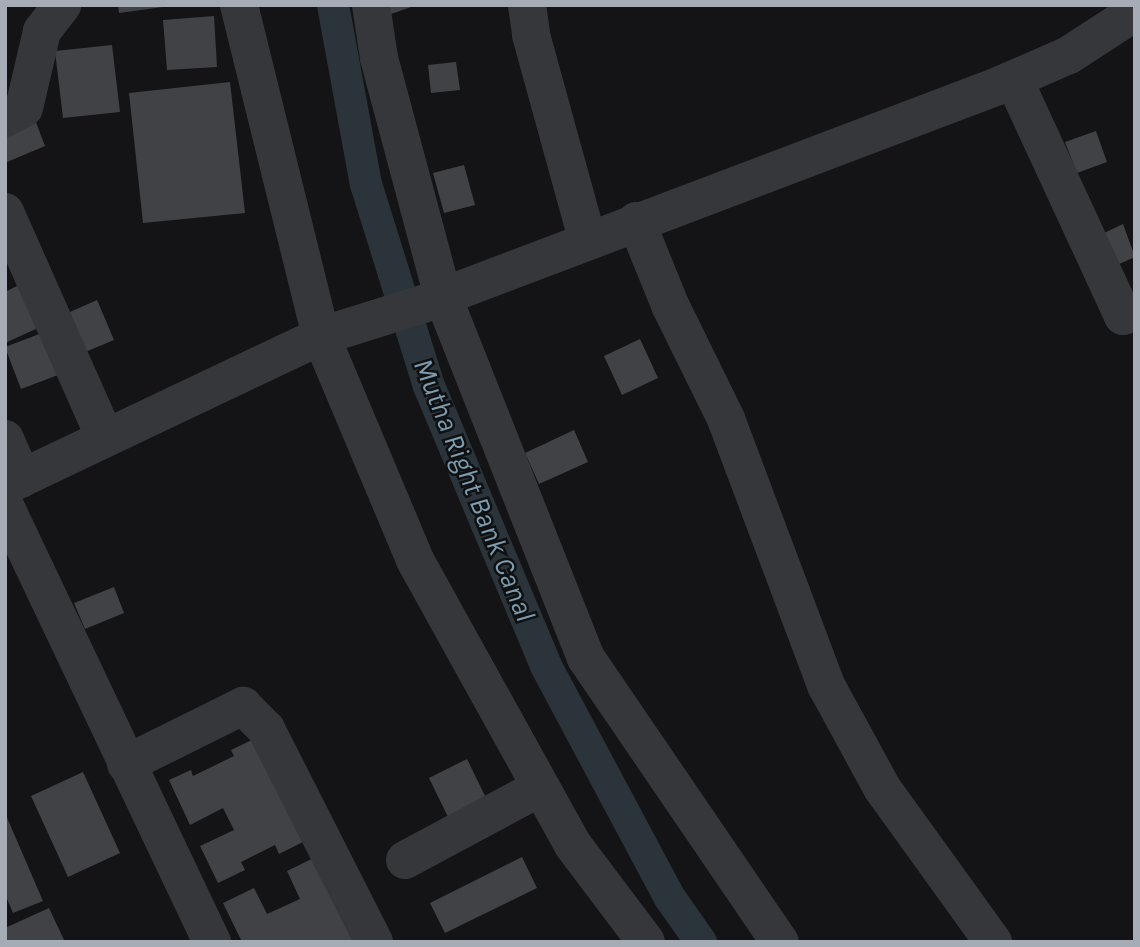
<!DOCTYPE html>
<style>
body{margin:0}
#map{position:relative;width:1140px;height:947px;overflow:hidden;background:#141416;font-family:Karla,sans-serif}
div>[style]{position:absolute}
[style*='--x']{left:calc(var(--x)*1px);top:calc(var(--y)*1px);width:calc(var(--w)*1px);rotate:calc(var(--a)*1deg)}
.canal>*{height:32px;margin:-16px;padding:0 16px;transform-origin:16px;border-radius:16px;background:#2b343a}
.building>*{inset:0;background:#404246}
.minor>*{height:38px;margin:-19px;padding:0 19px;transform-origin:19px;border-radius:19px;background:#35373b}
span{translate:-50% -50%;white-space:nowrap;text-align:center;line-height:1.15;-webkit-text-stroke:5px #0f1011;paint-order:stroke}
.water-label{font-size:28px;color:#7d9cb1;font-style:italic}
.frame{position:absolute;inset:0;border:7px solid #a6acb6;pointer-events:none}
</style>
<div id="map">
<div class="canal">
<div style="--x:333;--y:5;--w:182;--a:79.6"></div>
<div style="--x:366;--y:184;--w:212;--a:72.7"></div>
<div style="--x:429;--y:386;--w:303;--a:67.3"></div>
<div style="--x:546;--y:666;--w:263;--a:61.9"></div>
<div style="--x:670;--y:898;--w:54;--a:54.8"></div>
</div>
<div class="building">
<div style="clip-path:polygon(118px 5px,162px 5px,163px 7px,119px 13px)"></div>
<div style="clip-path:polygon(385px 5px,414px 5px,414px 6px,388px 15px)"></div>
<div style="clip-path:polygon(214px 16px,217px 67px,167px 70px,163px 20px)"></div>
<div style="clip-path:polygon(112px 45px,120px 112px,63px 118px,55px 51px)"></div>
<div style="clip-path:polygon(456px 62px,460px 90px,431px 93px,428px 65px)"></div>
<div style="clip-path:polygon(230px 82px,245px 213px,143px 223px,129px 93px)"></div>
<div style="clip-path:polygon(34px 117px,45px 146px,7px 162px,5px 128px)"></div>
<div style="clip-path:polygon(1096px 131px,1107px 162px,1077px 173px,1065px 142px)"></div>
<div style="clip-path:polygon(464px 165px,475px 205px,444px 213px,433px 173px)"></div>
<div style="clip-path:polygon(1123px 224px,1135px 257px,1110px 268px,1096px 237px)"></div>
<div style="clip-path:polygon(19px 285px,38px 328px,5px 343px,5px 292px)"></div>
<div style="clip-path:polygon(97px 300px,114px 340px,78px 355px,61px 316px)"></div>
<div style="clip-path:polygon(42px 333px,58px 375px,21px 389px,5px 347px)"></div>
<div style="clip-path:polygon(640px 339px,658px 378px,622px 395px,604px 356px)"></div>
<div style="clip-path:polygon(574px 430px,588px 462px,539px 484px,525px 453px)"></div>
<div style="clip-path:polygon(114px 587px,124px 613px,85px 629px,74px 603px)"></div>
<div style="clip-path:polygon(262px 735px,311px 838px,279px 854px,275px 845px,241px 862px,245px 870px,218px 883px,200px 846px,234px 830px,223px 808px,190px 825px,169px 780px,191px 770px,193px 776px,234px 756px,231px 750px)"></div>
<div style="clip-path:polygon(467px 759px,487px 800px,449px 819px,429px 778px)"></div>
<div style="clip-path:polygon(83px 772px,120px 853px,68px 877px,31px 796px)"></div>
<div style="clip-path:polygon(5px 813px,43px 901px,13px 913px,5px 894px)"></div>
<div style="clip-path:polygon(324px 853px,366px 942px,242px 942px,223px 903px,254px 888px,267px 914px,300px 899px,287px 871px)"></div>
<div style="clip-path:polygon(522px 857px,537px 888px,445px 933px,430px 903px)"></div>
<div style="clip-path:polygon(49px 908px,65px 942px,5px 942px,5px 928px)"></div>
</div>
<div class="minor">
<div style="--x:239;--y:5;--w:341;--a:76.1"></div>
<div style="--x:321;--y:336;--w:243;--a:67.2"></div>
<div style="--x:415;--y:560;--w:326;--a:61"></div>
<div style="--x:573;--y:845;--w:121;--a:53"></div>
<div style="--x:371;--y:5;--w:54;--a:81.4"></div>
<div style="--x:379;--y:58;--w:247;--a:75"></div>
<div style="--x:443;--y:297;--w:388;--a:68.4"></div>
<div style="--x:586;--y:658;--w:344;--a:55.7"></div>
<div style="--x:527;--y:5;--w:30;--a:82"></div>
<div style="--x:531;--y:35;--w:212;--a:74.6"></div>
<div style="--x:1014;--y:80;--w:260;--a:65.2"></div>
<div style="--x:1123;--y:316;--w:13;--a:-23"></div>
<div style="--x:5;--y:118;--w:21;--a:-28"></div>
<div style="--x:24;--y:108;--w:79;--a:-76.8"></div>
<div style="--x:42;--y:31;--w:33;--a:-52"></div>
<div style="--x:5;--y:212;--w:247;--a:66.1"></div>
<div style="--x:636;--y:221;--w:93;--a:67.9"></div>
<div style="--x:671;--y:307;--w:125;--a:63.8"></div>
<div style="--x:726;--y:419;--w:286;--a:69.4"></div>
<div style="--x:827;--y:687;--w:115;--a:61.4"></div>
<div style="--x:882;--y:788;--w:190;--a:54.2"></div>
<div style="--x:5;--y:439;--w:43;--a:66.4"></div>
<div style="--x:5;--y:486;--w:350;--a:-25.4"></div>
<div style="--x:321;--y:336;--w:107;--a:-17.4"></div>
<div style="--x:423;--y:304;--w:615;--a:-20.76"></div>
<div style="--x:998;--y:86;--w:77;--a:-23.6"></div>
<div style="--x:1069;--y:55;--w:79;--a:-33.1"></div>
<div style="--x:5;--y:506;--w:483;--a:64.6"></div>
<div style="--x:126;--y:764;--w:131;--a:-26.4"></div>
<div style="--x:243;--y:706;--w:33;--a:45"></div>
<div style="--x:266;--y:729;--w:239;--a:63.1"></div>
<div style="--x:405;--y:860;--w:154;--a:-28.2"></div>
</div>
<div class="water-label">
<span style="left:474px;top:490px;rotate:68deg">Mutha Right Bank Canal</span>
</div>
<div class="frame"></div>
</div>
